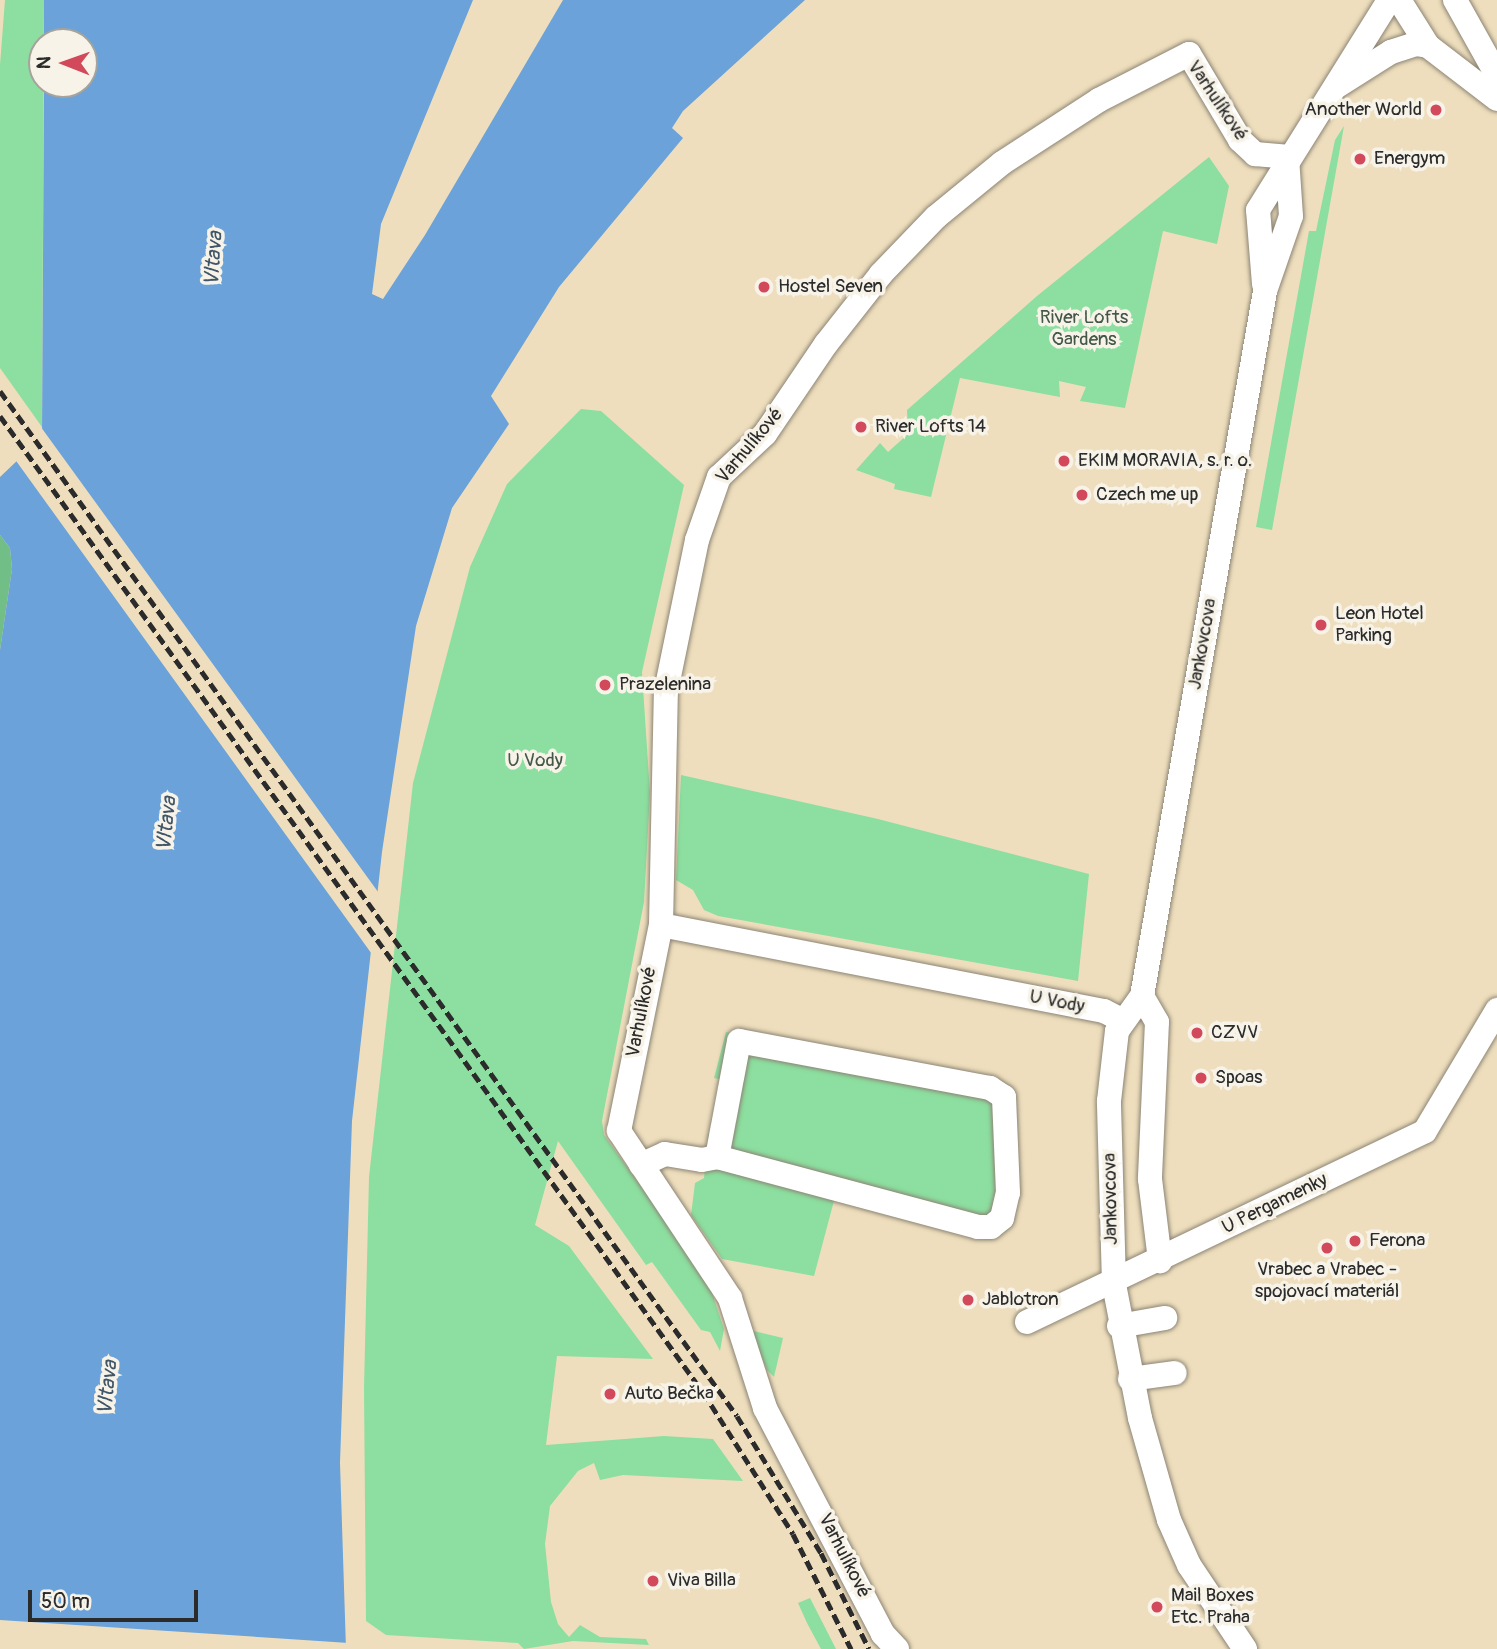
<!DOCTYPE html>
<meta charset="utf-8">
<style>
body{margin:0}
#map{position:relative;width:1497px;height:1649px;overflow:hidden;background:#eedebd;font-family:Pangolin,sans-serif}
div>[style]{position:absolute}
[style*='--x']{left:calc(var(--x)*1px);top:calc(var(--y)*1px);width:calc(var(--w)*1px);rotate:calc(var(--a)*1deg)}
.green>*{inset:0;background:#8cdfa0}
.forest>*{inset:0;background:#71be86}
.water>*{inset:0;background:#6aa2d9}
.pier>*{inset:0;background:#eedebd}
.roads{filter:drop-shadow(0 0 2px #8c8474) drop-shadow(0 0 2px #8c8474)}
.minor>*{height:24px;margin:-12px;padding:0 12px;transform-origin:12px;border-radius:12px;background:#fff}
.rail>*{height:5px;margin-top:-2.5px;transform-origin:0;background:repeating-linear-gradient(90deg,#2b2b2b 0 10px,transparent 0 15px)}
.dots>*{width:19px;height:19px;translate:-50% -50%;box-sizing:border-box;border:4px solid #f7f3e8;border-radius:50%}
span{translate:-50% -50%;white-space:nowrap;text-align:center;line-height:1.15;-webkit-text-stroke:7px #f7f3e8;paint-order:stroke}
.street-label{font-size:19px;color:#2b2b2b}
.poi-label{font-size:19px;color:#2b2b2b}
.right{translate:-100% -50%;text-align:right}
.left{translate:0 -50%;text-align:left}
.park-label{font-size:19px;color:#435848}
.water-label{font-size:21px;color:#415568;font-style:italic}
.north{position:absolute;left:28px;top:28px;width:70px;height:70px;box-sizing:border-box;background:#f7f3e8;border:2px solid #a5a39c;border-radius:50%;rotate:271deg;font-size:19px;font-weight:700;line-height:28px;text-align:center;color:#2b2b2b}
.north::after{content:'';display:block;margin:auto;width:24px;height:32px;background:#d1495b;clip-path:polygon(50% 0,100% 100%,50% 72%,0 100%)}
.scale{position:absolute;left:28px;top:1590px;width:170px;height:32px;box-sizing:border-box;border:4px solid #2b2b2b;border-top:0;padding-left:9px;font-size:21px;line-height:24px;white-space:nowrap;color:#2b2b2b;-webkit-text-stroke:5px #f7f3e8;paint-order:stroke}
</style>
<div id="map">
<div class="green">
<div style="clip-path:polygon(5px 0,44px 0,42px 427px,0 368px,0 65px)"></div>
<div style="clip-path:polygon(1344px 126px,1272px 530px,1256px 527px,1309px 231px,1316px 231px,1335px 140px)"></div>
<div style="clip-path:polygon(1209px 157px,1229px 186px,1217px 244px,1163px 231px,1125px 408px,1080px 401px,1086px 387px,1059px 381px,1060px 397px,960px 378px,931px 497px,894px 489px,895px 484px,856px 470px,880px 443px,888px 452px,908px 434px,907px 410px,1037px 296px)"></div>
<div style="clip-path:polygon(581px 409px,601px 411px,684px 485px,642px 672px,650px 793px,644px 902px,602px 1121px,604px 1135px,707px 1278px,724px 1329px,720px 1351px,710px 1332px,701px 1330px,652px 1262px,646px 1265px,558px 1141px,535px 1225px,569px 1246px,653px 1359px,557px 1356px,546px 1445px,664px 1436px,713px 1439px,743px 1481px,623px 1475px,600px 1480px,594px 1463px,578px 1471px,550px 1506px,545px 1544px,551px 1602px,558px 1624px,569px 1637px,580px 1625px,600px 1637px,646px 1639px,649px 1645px,573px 1641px,524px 1649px,518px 1643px,386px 1635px,366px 1621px,364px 1388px,369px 1177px,413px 783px,470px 567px,507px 484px)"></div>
<div style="clip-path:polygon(681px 775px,878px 819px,1089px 874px,1078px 981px,718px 916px,704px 910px,693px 890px,676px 880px)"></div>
<div style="clip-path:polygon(726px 1032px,1011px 1087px,1010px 1223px,835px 1197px,814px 1276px,722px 1259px,691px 1215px,695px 1183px,704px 1178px,708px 1134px,732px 1138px,742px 1084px,714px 1078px)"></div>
<div style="clip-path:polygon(750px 1330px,783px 1338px,774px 1377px,767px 1370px)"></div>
<div style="clip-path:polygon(810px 1598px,836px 1649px,821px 1649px,807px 1623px,798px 1603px)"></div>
</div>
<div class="forest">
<div style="clip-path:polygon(0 535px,10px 548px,12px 569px,0 650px)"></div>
</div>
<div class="water">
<div style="clip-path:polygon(44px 0,473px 0,381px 224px,372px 294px,383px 299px,425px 235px,563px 0,805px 0,683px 111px,672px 128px,683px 138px,559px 287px,491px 396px,509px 424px,452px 508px,416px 626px,382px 852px,352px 1121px,340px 1463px,346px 1649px,0 1649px,0 650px,12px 569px,10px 548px,0 535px,0 477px,42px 437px,44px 84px,84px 84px,84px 42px,44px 42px)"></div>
</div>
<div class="pier">
<div style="clip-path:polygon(38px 423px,381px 896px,374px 957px,14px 458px,33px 444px)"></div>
<div style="clip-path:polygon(0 1620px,349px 1643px,349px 1649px,0 1649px)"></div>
</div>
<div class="roads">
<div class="minor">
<div style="--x:1399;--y:0;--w:54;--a:57.8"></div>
<div style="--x:1428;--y:46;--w:87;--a:37.5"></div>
<div style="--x:1455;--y:0;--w:86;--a:60.8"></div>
<div style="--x:1337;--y:86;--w:64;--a:-32.2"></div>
<div style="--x:1391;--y:52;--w:26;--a:-18"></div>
<div style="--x:1416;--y:44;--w:12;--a:9"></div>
<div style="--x:1264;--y:284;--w:74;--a:-94.6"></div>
<div style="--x:1258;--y:210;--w:248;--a:-58"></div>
<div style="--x:661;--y:925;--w:451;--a:11"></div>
<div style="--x:1104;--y:1011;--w:20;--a:27"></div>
<div style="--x:1142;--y:996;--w:30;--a:60"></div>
<div style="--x:1157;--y:1022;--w:157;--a:92.6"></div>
<div style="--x:1150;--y:1179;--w:83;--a:83"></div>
<div style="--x:641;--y:1165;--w:26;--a:-25"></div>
<div style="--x:665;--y:1154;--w:37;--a:9"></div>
<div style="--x:702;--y:1160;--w:15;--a:-11"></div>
<div style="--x:717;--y:1157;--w:270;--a:15"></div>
<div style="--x:978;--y:1227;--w:13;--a:0"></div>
<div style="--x:991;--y:1227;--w:14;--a:-39"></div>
<div style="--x:1002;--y:1218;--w:26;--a:-77"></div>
<div style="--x:1008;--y:1193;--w:96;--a:-92.4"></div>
<div style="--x:1004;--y:1097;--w:17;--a:-147"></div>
<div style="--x:990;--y:1088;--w:255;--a:-169.4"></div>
<div style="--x:739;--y:1041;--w:118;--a:100.7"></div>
<div style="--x:1027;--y:1322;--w:441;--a:-25.6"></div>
<div style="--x:1425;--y:1131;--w:141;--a:-59.2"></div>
<div style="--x:1119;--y:1326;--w:47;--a:-9.9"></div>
<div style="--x:1130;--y:1379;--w:45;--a:-7.6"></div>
<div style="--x:897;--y:1649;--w:21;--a:-133"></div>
<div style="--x:883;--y:1634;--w:255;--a:-117.6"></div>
<div style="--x:765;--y:1408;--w:115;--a:-107.7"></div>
<div style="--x:730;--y:1298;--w:201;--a:-123.6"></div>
<div style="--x:619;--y:1131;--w:210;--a:-78.5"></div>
<div style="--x:661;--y:925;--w:234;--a:-88.8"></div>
<div style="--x:666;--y:691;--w:154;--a:-78.4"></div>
<div style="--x:697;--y:540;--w:67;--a:-70.8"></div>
<div style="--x:719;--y:477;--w:63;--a:-43.1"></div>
<div style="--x:765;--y:434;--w:109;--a:-55.9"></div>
<div style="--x:826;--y:344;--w:89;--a:-51.8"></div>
<div style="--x:881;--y:274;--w:79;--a:-46"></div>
<div style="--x:936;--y:217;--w:85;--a:-39.3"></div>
<div style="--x:1002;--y:163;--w:116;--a:-33"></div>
<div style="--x:1099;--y:100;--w:101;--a:-27.1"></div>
<div style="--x:1189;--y:54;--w:100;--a:59.3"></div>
<div style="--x:1240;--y:140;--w:21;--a:43"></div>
<div style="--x:1255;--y:154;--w:32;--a:5"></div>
<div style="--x:1245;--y:1649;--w:101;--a:-123.7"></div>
<div style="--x:1189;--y:1565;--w:49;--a:-114"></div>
<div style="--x:1169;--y:1520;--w:106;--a:-105.9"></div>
<div style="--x:1140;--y:1418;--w:136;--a:-101"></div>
<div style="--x:1114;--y:1284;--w:183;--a:-91.6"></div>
<div style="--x:1109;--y:1101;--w:70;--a:-83.5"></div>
<div style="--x:1117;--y:1031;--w:43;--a:-54.5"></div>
<div style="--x:1142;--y:996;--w:716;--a:-80.1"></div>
<div style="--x:1265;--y:291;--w:79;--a:-70.9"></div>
<div style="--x:1291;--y:216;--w:59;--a:-93.9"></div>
</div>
</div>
<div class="rail">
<div style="--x:0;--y:391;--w:1262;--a:54.28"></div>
<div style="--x:737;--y:1416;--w:161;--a:58.5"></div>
<div style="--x:821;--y:1553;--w:107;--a:63.4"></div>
<div style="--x:0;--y:416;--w:1203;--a:54.24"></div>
<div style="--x:703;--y:1392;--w:168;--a:57.6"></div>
<div style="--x:793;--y:1534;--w:129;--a:63.2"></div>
</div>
<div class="dots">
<div style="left:1436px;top:110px;background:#d1495b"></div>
<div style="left:1360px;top:159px;background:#d1495b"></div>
<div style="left:764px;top:287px;background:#d1495b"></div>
<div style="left:861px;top:427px;background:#d1495b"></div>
<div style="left:1064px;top:461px;background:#d1495b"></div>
<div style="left:1082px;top:495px;background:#d1495b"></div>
<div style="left:1321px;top:625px;background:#d1495b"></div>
<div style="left:605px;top:685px;background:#d1495b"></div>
<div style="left:1197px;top:1033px;background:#d1495b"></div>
<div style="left:1201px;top:1078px;background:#d1495b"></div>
<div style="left:1355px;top:1241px;background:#d1495b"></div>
<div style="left:1327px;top:1248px;background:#d1495b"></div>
<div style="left:968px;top:1300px;background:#d1495b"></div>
<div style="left:610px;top:1394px;background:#d1495b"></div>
<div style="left:653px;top:1581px;background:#d1495b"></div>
<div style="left:1157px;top:1607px;background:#d1495b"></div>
</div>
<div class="street-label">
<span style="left:1217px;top:101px;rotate:56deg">Varhulíkové</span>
<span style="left:750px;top:446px;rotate:-50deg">Varhulíkové</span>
<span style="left:1203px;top:644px;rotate:-80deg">Jankovcova</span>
<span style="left:1057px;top:1002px;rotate:11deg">U Vody</span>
<span style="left:642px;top:1012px;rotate:-79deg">Varhulíkové</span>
<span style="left:1111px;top:1199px;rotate:-91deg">Jankovcova</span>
<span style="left:1275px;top:1204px;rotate:-26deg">U Pergamenky</span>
<span style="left:844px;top:1556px;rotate:63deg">Varhulíkové</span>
</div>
<div class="poi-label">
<span class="right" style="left:1422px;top:110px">Another World</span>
<span class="left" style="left:1374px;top:159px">Energym</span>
<span class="left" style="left:778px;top:287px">Hostel Seven</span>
<span class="left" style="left:875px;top:427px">River Lofts 14</span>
<span class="left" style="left:1078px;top:461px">EKIM MORAVIA, s. r. o.</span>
<span class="left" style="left:1096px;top:495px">Czech me up</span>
<span class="left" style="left:1335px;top:625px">Leon Hotel<br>Parking</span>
<span class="left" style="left:619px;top:685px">Prazelenina</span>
<span class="left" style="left:1211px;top:1033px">CZVV</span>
<span class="left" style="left:1215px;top:1078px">Spoas</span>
<span class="left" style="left:1369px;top:1241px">Ferona</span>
<span style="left:1327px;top:1281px">Vrabec a Vrabec -<br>spojovací materiál</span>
<span class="left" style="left:982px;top:1300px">Jablotron</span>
<span class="left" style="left:624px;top:1394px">Auto Bečka</span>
<span class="left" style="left:667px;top:1581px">Viva Billa</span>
<span class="left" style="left:1171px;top:1607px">Mail Boxes<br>Etc. Praha</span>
</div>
<div class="park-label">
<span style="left:1084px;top:329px">River Lofts<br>Gardens</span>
<span style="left:535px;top:761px">U Vody</span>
</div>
<div class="water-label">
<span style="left:214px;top:259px;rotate:-86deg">Vltava</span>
<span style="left:167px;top:824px;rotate:-84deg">Vltava</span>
<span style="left:108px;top:1388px;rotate:-84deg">Vltava</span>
</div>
<div class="north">N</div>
<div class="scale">50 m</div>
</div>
